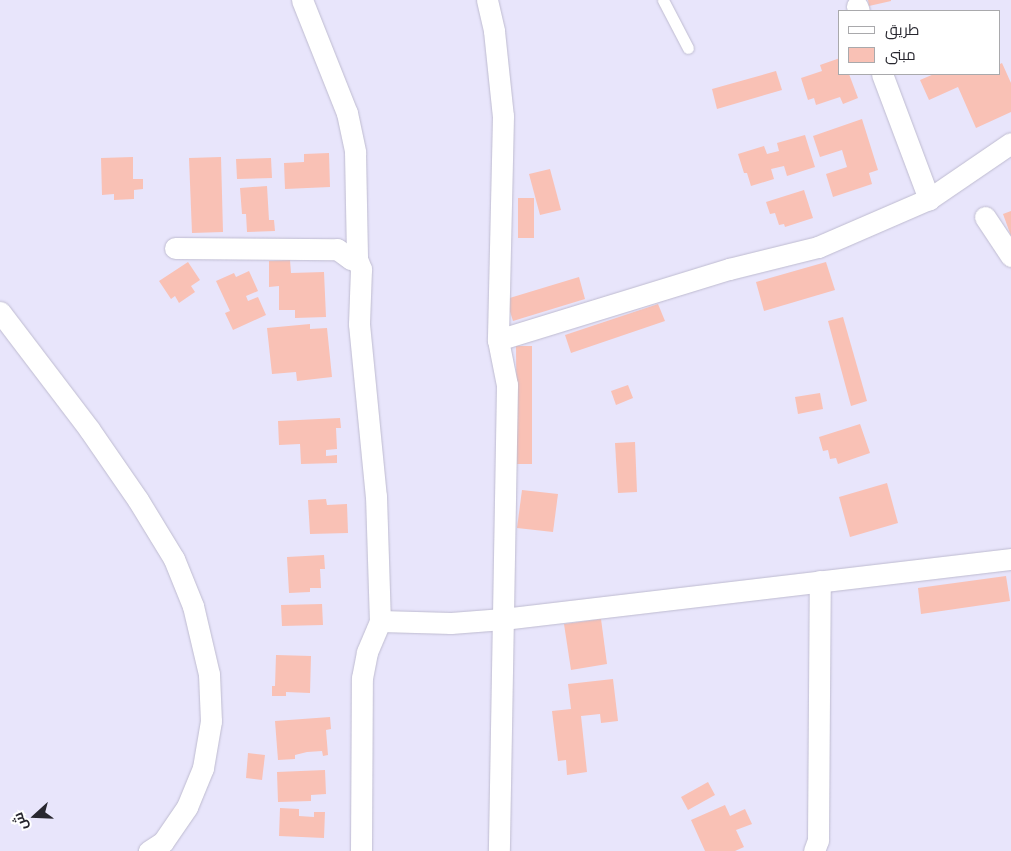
<!DOCTYPE html>
<meta charset="utf-8">
<style>
body{margin:0}
#map{position:relative;width:1011px;height:851px;overflow:hidden;background:#e8e5fb;font-family:"Varela Round",Cairo,sans-serif}
div>[style]{position:absolute}
[style*='--x']{left:calc(var(--x)*1px);top:calc(var(--y)*1px);width:calc(var(--w)*1px);rotate:calc(var(--a)*1deg)}
.building>*{inset:0;background:#f9c1b5}
.roads{filter:drop-shadow(0 0 1px #bebbd0) drop-shadow(0 0 1px #bebbd0)}
.lane>*{height:11px;margin:-5.5px;padding:0 5.5px;transform-origin:5.5px;border-radius:5.5px;background:#fff}
.street>*{height:21px;margin:-10.5px;padding:0 10.5px;transform-origin:10.5px;border-radius:10.5px;background:#fff}
span{translate:-50% -50%;white-space:nowrap;text-align:center;line-height:1.15;-webkit-text-stroke:4px #fff;paint-order:stroke}
.legend{position:absolute;left:838px;top:10px;width:162px;height:65px;box-sizing:border-box;background:#fff;border:1px solid #a9a9ac;margin:0;padding:6px 9px;list-style:none;font-size:15px;color:#28272f}
.legend li{display:flex;align-items:center;gap:10px;height:25px}
.legend b{width:25px;border:1px solid #a9a9ac}
.north{position:absolute;left:10px;top:791px;width:50px;height:50px;-webkit-text-stroke:4px #fff;paint-order:stroke;rotate:250deg;font-size:14px;font-weight:700;line-height:20px;text-align:center;color:#28272f}
.north::after{content:'';display:block;margin:auto;width:18px;height:22px;background:#28272f;clip-path:polygon(50% 0,100% 100%,50% 72%,0 100%)}
</style>
<div id="map">
<div class="building">
<div style="clip-path:polygon(868px 0,891px 0,891px 1px,869px 6px)"></div>
<div style="clip-path:polygon(840px 58px,840px 74px,849px 74px,858px 98px,843px 104px,840px 97px,816px 105px,814px 98px,808px 100px,801px 78px,822px 71px,820px 65px)"></div>
<div style="clip-path:polygon(1002px 63px,1011px 83px,1011px 112px,976px 128px,958px 87px,929px 100px,920px 80px,934px 74px,1000px 74px,1000px 64px)"></div>
<div style="clip-path:polygon(776px 71px,782px 90px,717px 109px,712px 89px)"></div>
<div style="clip-path:polygon(862px 119px,878px 170px,869px 173px,872px 184px,833px 197px,826px 174px,847px 167px,842px 150px,820px 157px,813px 136px)"></div>
<div style="clip-path:polygon(805px 135px,815px 167px,787px 176px,784px 166px,771px 169px,774px 179px,751px 186px,747px 173px,744px 173px,738px 154px,764px 146px,767px 154px,779px 151px,777px 143px)"></div>
<div style="clip-path:polygon(329px 153px,330px 187px,285px 189px,284px 163px,304px 162px,304px 154px)"></div>
<div style="clip-path:polygon(133px 157px,133px 179px,143px 179px,143px 189px,134px 190px,134px 199px,114px 200px,114px 194px,102px 195px,101px 158px)"></div>
<div style="clip-path:polygon(221px 157px,223px 232px,192px 233px,189px 158px)"></div>
<div style="clip-path:polygon(271px 158px,272px 178px,237px 179px,236px 159px)"></div>
<div style="clip-path:polygon(550px 169px,561px 210px,540px 215px,529px 174px)"></div>
<div style="clip-path:polygon(267px 186px,269px 220px,274px 220px,275px 231px,247px 232px,246px 214px,242px 214px,240px 188px)"></div>
<div style="clip-path:polygon(804px 190px,813px 218px,785px 227px,784px 224px,779px 225px,775px 213px,770px 214px,766px 202px)"></div>
<div style="clip-path:polygon(518px 198px,534px 198px,534px 238px,518px 238px)"></div>
<div style="clip-path:polygon(1011px 211px,1011px 236px,1003px 214px)"></div>
<div style="clip-path:polygon(290px 260px,291px 273px,324px 272px,326px 317px,295px 318px,295px 310px,279px 310px,279px 286px,269px 287px,269px 261px)"></div>
<div style="clip-path:polygon(188px 262px,200px 280px,191px 286px,195px 292px,179px 303px,175px 296px,171px 299px,159px 281px)"></div>
<div style="clip-path:polygon(826px 262px,835px 290px,764px 311px,756px 282px)"></div>
<div style="clip-path:polygon(249px 271px,258px 291px,246px 296px,248px 301px,258px 297px,266px 315px,233px 330px,225px 313px,230px 311px,216px 281px,234px 273px,236px 277px)"></div>
<div style="clip-path:polygon(579px 277px,585px 299px,513px 321px,506px 299px)"></div>
<div style="clip-path:polygon(658px 304px,665px 321px,571px 353px,565px 335px)"></div>
<div style="clip-path:polygon(843px 317px,867px 401px,851px 406px,828px 321px)"></div>
<div style="clip-path:polygon(310px 324px,310px 329px,327px 328px,332px 377px,297px 381px,296px 372px,272px 374px,267px 328px)"></div>
<div style="clip-path:polygon(516px 346px,532px 346px,532px 464px,517px 464px)"></div>
<div style="clip-path:polygon(628px 385px,633px 398px,616px 405px,611px 391px)"></div>
<div style="clip-path:polygon(820px 393px,823px 409px,798px 414px,795px 397px)"></div>
<div style="clip-path:polygon(340px 418px,341px 428px,336px 428px,337px 449px,326px 450px,326px 456px,337px 455px,337px 463px,301px 464px,300px 444px,279px 445px,278px 421px)"></div>
<div style="clip-path:polygon(860px 424px,870px 453px,838px 464px,836px 458px,830px 459px,828px 450px,823px 451px,819px 437px)"></div>
<div style="clip-path:polygon(635px 442px,637px 492px,618px 493px,615px 443px)"></div>
<div style="clip-path:polygon(887px 483px,898px 523px,850px 537px,839px 497px)"></div>
<div style="clip-path:polygon(522px 490px,558px 494px,553px 532px,517px 528px)"></div>
<div style="clip-path:polygon(326px 499px,327px 505px,347px 504px,348px 533px,310px 534px,308px 500px)"></div>
<div style="clip-path:polygon(324px 555px,325px 569px,320px 569px,321px 588px,310px 588px,310px 592px,289px 593px,287px 557px)"></div>
<div style="clip-path:polygon(1006px 576px,1010px 601px,921px 614px,918px 588px)"></div>
<div style="clip-path:polygon(322px 604px,323px 625px,282px 626px,281px 605px)"></div>
<div style="clip-path:polygon(601px 619px,607px 664px,571px 670px,564px 624px)"></div>
<div style="clip-path:polygon(276px 655px,311px 656px,310px 693px,286px 692px,286px 696px,272px 696px,272px 686px,275px 686px)"></div>
<div style="clip-path:polygon(613px 679px,618px 721px,601px 723px,600px 714px,581px 716px,587px 772px,567px 775px,566px 760px,558px 761px,552px 711px,571px 709px,568px 684px)"></div>
<div style="clip-path:polygon(330px 717px,331px 729px,326px 730px,328px 755px,323px 756px,322px 751px,307px 752px,295px 755px,295px 759px,278px 760px,275px 721px)"></div>
<div style="clip-path:polygon(248px 753px,265px 755px,262px 780px,246px 778px)"></div>
<div style="clip-path:polygon(325px 770px,326px 794px,311px 795px,311px 801px,278px 802px,277px 772px)"></div>
<div style="clip-path:polygon(708px 782px,715px 795px,688px 810px,681px 797px)"></div>
<div style="clip-path:polygon(725px 805px,730px 816px,745px 809px,752px 824px,736px 830px,744px 847px,735px 851px,705px 851px,691px 820px)"></div>
<div style="clip-path:polygon(280px 808px,299px 809px,299px 816px,314px 817px,314px 812px,325px 812px,324px 838px,279px 836px)"></div>
</div>
<div class="roads">
<div class="lane">
<div style="--x:663;--y:0;--w:54;--a:62.5"></div>
</div>
<div class="street">
<div style="--x:302;--y:0;--w:122;--a:68.3"></div>
<div style="--x:347;--y:113;--w:40;--a:78"></div>
<div style="--x:355;--y:152;--w:107;--a:88.9"></div>
<div style="--x:487;--y:0;--w:32;--a:77"></div>
<div style="--x:494;--y:31;--w:85;--a:84"></div>
<div style="--x:503;--y:116;--w:224;--a:91.3"></div>
<div style="--x:498;--y:340;--w:46;--a:78.7"></div>
<div style="--x:507;--y:385;--w:466;--a:91"></div>
<div style="--x:857;--y:6;--w:5;--a:68"></div>
<div style="--x:882;--y:74;--w:134;--a:69.4"></div>
<div style="--x:985;--y:217;--w:47;--a:56.3"></div>
<div style="--x:175;--y:248;--w:162;--a:0.4"></div>
<div style="--x:337;--y:249;--w:17;--a:36"></div>
<div style="--x:351;--y:259;--w:6;--a:0"></div>
<div style="--x:357;--y:259;--w:11;--a:68"></div>
<div style="--x:361;--y:269;--w:55;--a:92.1"></div>
<div style="--x:359;--y:324;--w:173;--a:84.4"></div>
<div style="--x:376;--y:496;--w:125;--a:88.2"></div>
<div style="--x:380;--y:621;--w:71;--a:1.6"></div>
<div style="--x:451;--y:623;--w:52;--a:-4.4"></div>
<div style="--x:503;--y:619;--w:512;--a:-6.74"></div>
<div style="--x:0;--y:312;--w:147;--a:52.7"></div>
<div style="--x:89;--y:429;--w:86;--a:55.4"></div>
<div style="--x:138;--y:500;--w:69;--a:58.6"></div>
<div style="--x:174;--y:559;--w:51;--a:68"></div>
<div style="--x:193;--y:606;--w:70;--a:76.8"></div>
<div style="--x:209;--y:674;--w:47;--a:87.6"></div>
<div style="--x:211;--y:721;--w:48;--a:99.7"></div>
<div style="--x:203;--y:768;--w:42;--a:112.3"></div>
<div style="--x:187;--y:807;--w:42;--a:124.4"></div>
<div style="--x:163;--y:842;--w:17;--a:147"></div>
<div style="--x:498;--y:340;--w:242;--a:-17.1"></div>
<div style="--x:729;--y:269;--w:92;--a:-13.9"></div>
<div style="--x:818;--y:247;--w:121;--a:-23.4"></div>
<div style="--x:929;--y:199;--w:99;--a:-34.3"></div>
<div style="--x:361;--y:851;--w:173;--a:-89.7"></div>
<div style="--x:362;--y:678;--w:26;--a:-79"></div>
<div style="--x:367;--y:652;--w:34;--a:-67"></div>
<div style="--x:814;--y:851;--w:12;--a:-70"></div>
<div style="--x:818;--y:840;--w:259;--a:-89.6"></div>
</div>
</div>
<ul class="legend">
<li><b style="height:6px;background:#fff"></b>طريق</li>
<li><b style="height:14px;background:#f9c1b5"></b>مبنى</li>
</ul>
<div class="north">ش</div>
</div>
